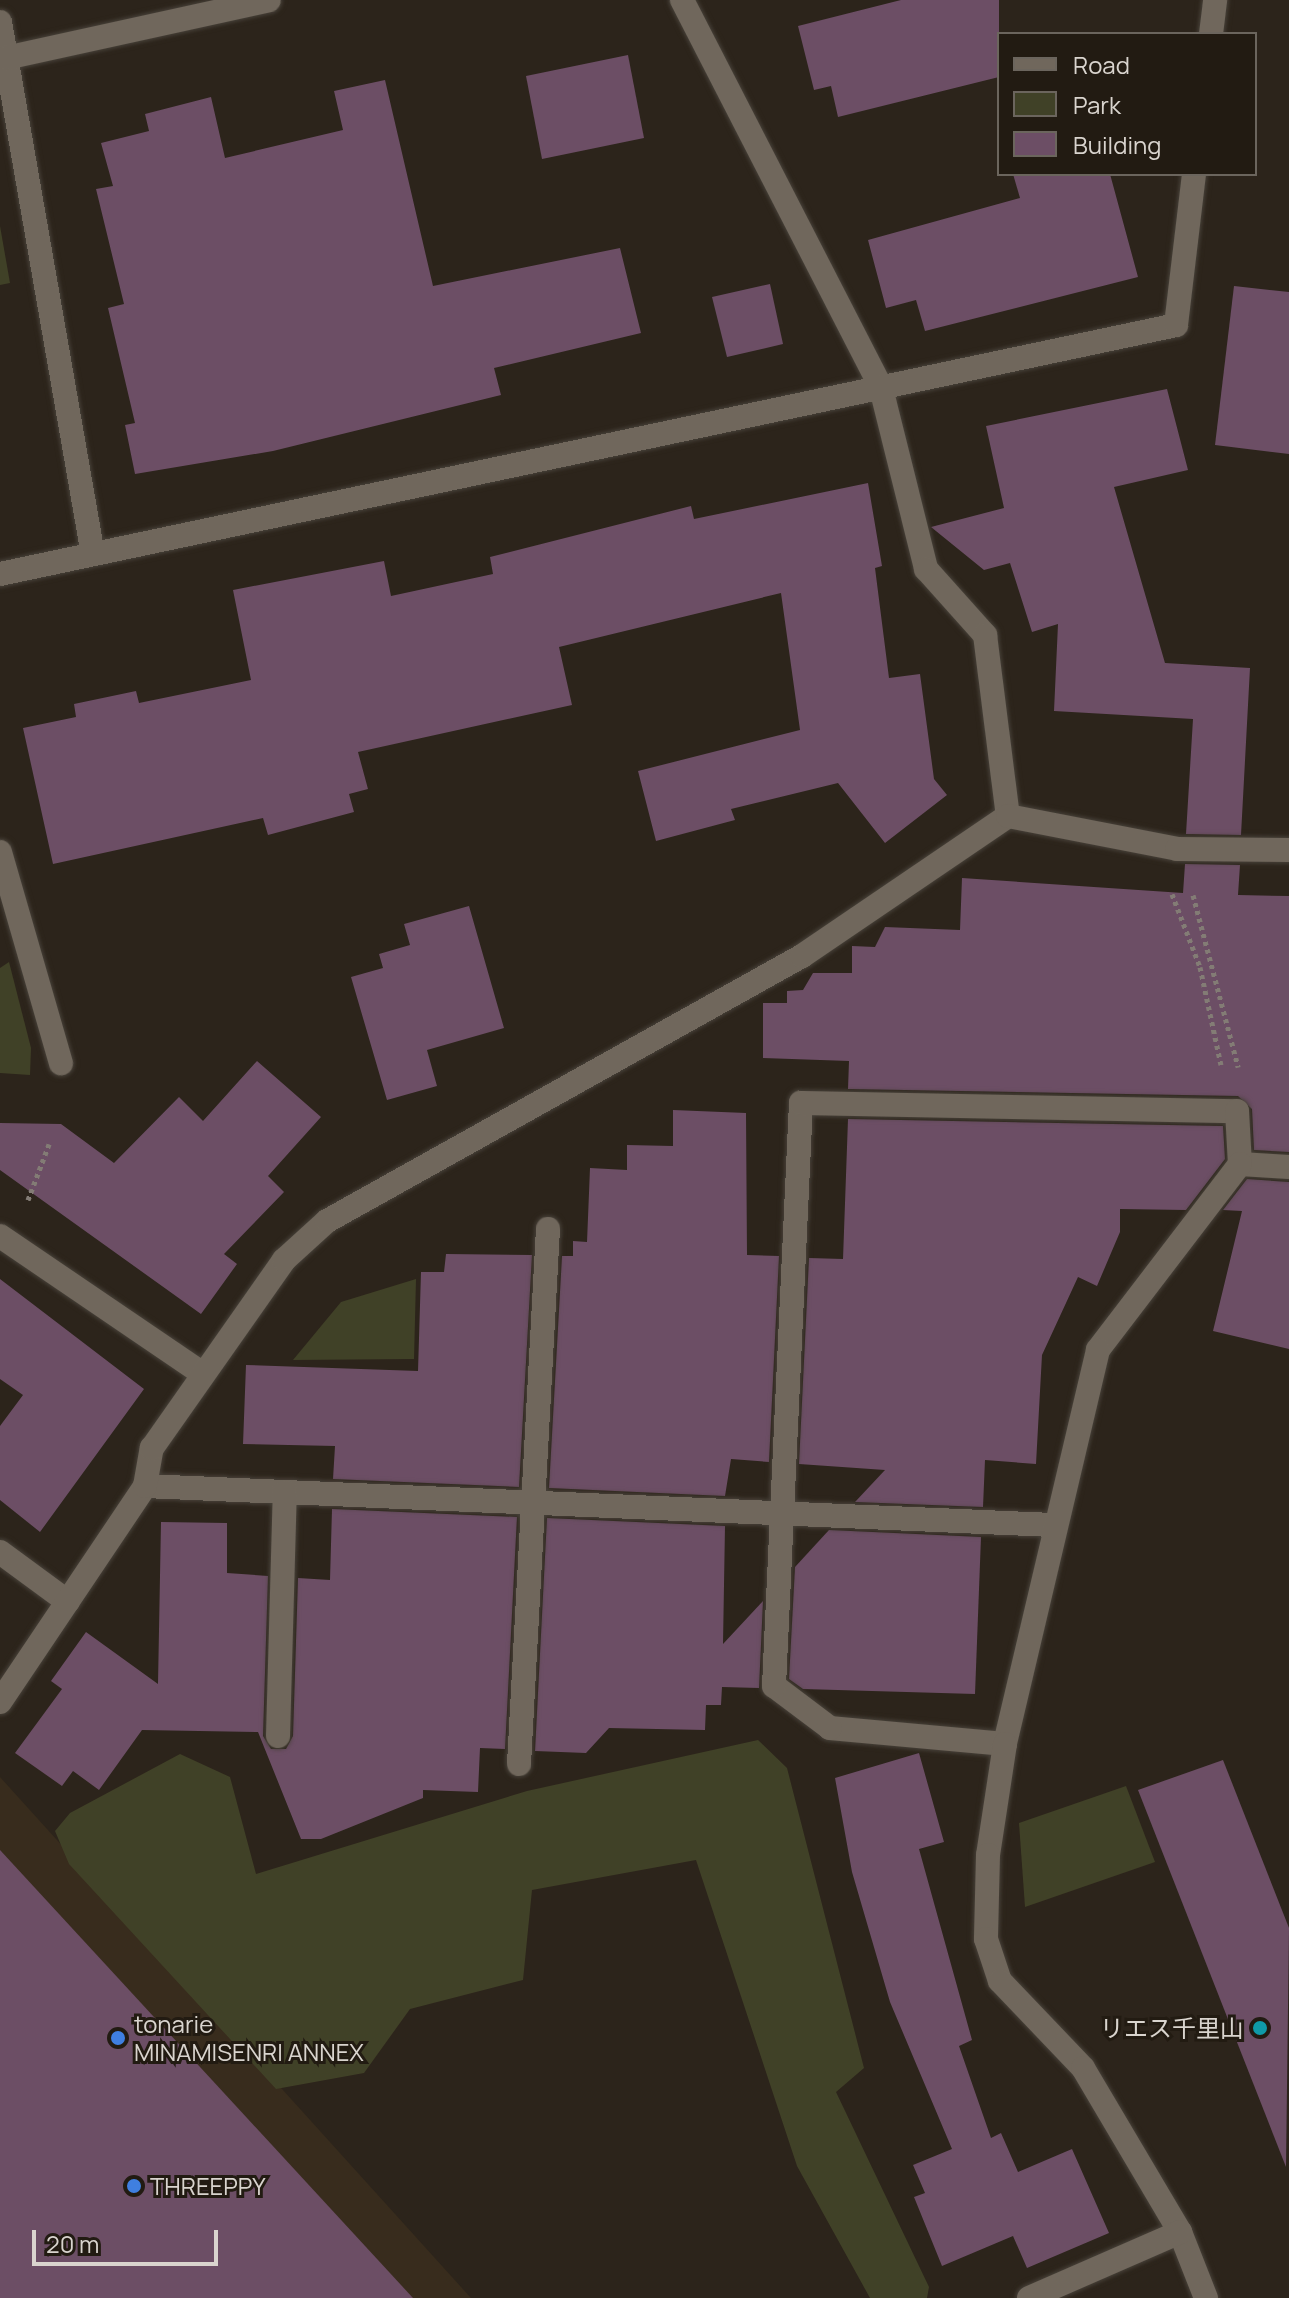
<!DOCTYPE html>
<meta charset="utf-8">
<style>
body{margin:0}
#map{position:relative;width:1289px;height:2298px;overflow:hidden;background:#2c241b;font-family:Manrope,"Noto Sans JP",sans-serif}
div>[style]{position:absolute}
[style*='--x']{left:calc(var(--x)*1px);top:calc(var(--y)*1px);width:calc(var(--w)*1px);rotate:calc(var(--a)*1deg)}
.built>*{inset:0;background:#382c1d}
.green>*{inset:0;background:#404127}
.building>*{inset:0;background:#6c4e65}
.path>*{height:5px;margin-top:-2.5px;transform-origin:0;background:repeating-linear-gradient(90deg,#837c75 0 4px,transparent 0 8px)}
.roads{filter:drop-shadow(0 0 2px #474139) drop-shadow(0 0 2px #474139)}
.minor>*{height:24px;margin:-12px;padding:0 12px;transform-origin:12px;border-radius:12px;background:#70675c}
.dots>*{width:22px;height:22px;translate:-50% -50%;box-sizing:border-box;border:4px solid #221b12;border-radius:50%}
span{translate:-50% -50%;white-space:nowrap;text-align:center;line-height:1.15;-webkit-text-stroke:6px #221b12;paint-order:stroke}
.poi-label{font-size:24px;color:#d9d4ce}
.left{translate:0 -50%;text-align:left}
.right{translate:-100% -50%;text-align:right}
.legend{position:absolute;left:997px;top:32px;width:260px;height:144px;box-sizing:border-box;background:#221b12;border:2px solid #6b655d;margin:0;padding:10px 14px;list-style:none;font-size:24px;color:#d9d4ce}
.legend li{display:flex;align-items:center;gap:16px;height:40px}
.legend b{width:40px;border:2px solid #6b655d}
.scale{position:absolute;left:32px;top:2230px;width:186px;height:36px;box-sizing:border-box;border:4px solid #d9d4ce;border-top:0;padding-left:10px;font-size:24px;line-height:28px;white-space:nowrap;color:#d9d4ce;-webkit-text-stroke:6px #221b12;paint-order:stroke}
</style>
<div id="map">
<div class="built">
<div style="clip-path:polygon(0 1777px,471px 2298px,0 2298px)"></div>
</div>
<div class="green">
<div style="clip-path:polygon(0 226px,10px 283px,0 285px)"></div>
<div style="clip-path:polygon(9px 962px,31px 1048px,30px 1075px,0 1073px,0 968px)"></div>
<div style="clip-path:polygon(416px 1279px,414px 1359px,293px 1360px,341px 1302px)"></div>
<div style="clip-path:polygon(758px 1740px,787px 1768px,864px 2068px,836px 2092px,929px 2287px,927px 2298px,870px 2298px,797px 2166px,696px 1860px,532px 1890px,523px 1980px,410px 2009px,364px 2073px,276px 2089px,69px 1864px,55px 1831px,70px 1813px,180px 1754px,230px 1777px,256px 1874px,527px 1791px)"></div>
<div style="clip-path:polygon(1126px 1786px,1155px 1862px,1025px 1907px,1019px 1823px)"></div>
</div>
<div class="building">
<div style="clip-path:polygon(901px 0,999px 0,999px 77px,838px 117px,831px 86px,814px 90px,798px 26px)"></div>
<div style="clip-path:polygon(628px 55px,644px 138px,542px 159px,526px 76px)"></div>
<div style="clip-path:polygon(385px 80px,433px 286px,620px 248px,641px 333px,494px 368px,501px 395px,273px 451px,135px 474px,125px 425px,135px 423px,108px 308px,124px 304px,96px 189px,113px 186px,101px 143px,149px 131px,145px 114px,211px 97px,225px 158px,343px 130px,334px 91px)"></div>
<div style="clip-path:polygon(1013px 174px,1110px 174px,1138px 277px,925px 331px,916px 300px,886px 308px,868px 240px,1020px 198px)"></div>
<div style="clip-path:polygon(770px 284px,783px 344px,727px 357px,712px 297px)"></div>
<div style="clip-path:polygon(1234px 286px,1289px 292px,1289px 454px,1215px 445px)"></div>
<div style="clip-path:polygon(1167px 389px,1188px 470px,1114px 487px,1165px 663px,1250px 668px,1241px 835px,1186px 834px,1193px 719px,1054px 711px,1058px 624px,1032px 632px,1010px 563px,984px 570px,931px 527px,1004px 508px,986px 426px)"></div>
<div style="clip-path:polygon(868px 483px,882px 566px,875px 568px,889px 678px,920px 674px,934px 779px,947px 795px,885px 843px,838px 783px,731px 809px,735px 820px,656px 841px,638px 771px,800px 730px,781px 593px,559px 647px,572px 705px,358px 752px,368px 789px,349px 794px,354px 812px,268px 835px,263px 818px,53px 864px,23px 728px,76px 717px,74px 704px,136px 691px,139px 703px,251px 680px,233px 590px,384px 561px,391px 596px,493px 574px,490px 557px,691px 506px,694px 519px)"></div>
<div style="clip-path:polygon(1185px 864px,1240px 865px,1238px 895px,1289px 896px,1289px 1152px,1254px 1150px,1252px 1109px,1238px 1096px,848px 1089px,849px 1061px,763px 1058px,763px 1003px,787px 1003px,787px 991px,803px 990px,813px 973px,852px 973px,852px 946px,875px 947px,885px 927px,960px 930px,962px 878px,1183px 893px)"></div>
<div style="clip-path:polygon(469px 906px,504px 1028px,427px 1050px,437px 1086px,387px 1100px,351px 977px,383px 968px,379px 954px,410px 945px,404px 924px)"></div>
<div style="clip-path:polygon(257px 1061px,321px 1117px,268px 1176px,284px 1192px,224px 1254px,237px 1264px,201px 1314px,0 1170px,0 1123px,61px 1124px,114px 1163px,179px 1097px,203px 1121px)"></div>
<div style="clip-path:polygon(673px 1110px,746px 1113px,747px 1255px,779px 1256px,769px 1462px,731px 1459px,725px 1496px,549px 1488px,562px 1256px,573px 1256px,573px 1241px,587px 1242px,590px 1168px,627px 1170px,627px 1145px,673px 1146px)"></div>
<div style="clip-path:polygon(848px 1119px,1223px 1126px,1225px 1159px,1186px 1210px,1120px 1209px,1120px 1232px,1097px 1286px,1078px 1277px,1042px 1355px,1036px 1464px,985px 1460px,983px 1507px,855px 1502px,885px 1470px,799px 1464px,809px 1258px,843px 1259px)"></div>
<div style="clip-path:polygon(1247px 1179px,1289px 1182px,1289px 1349px,1213px 1331px,1242px 1211px,1223px 1210px)"></div>
<div style="clip-path:polygon(446px 1254px,532px 1255px,519px 1487px,333px 1479px,335px 1446px,243px 1444px,246px 1365px,418px 1371px,421px 1272px,444px 1272px)"></div>
<div style="clip-path:polygon(0 1279px,144px 1389px,40px 1532px,0 1500px,0 1426px,23px 1395px,0 1379px)"></div>
<div style="clip-path:polygon(332px 1509px,517px 1517px,505px 1749px,480px 1748px,478px 1792px,423px 1790px,423px 1798px,321px 1839px,301px 1839px,258px 1732px,142px 1730px,99px 1790px,73px 1771px,62px 1786px,15px 1753px,62px 1689px,51px 1681px,86px 1632px,158px 1684px,161px 1522px,227px 1523px,227px 1573px,268px 1576px,263px 1736px,271px 1749px,286px 1749px,293px 1736px,298px 1578px,330px 1580px)"></div>
<div style="clip-path:polygon(547px 1518px,725px 1526px,723px 1644px,763px 1601px,759px 1688px,722px 1687px,721px 1705px,706px 1705px,705px 1730px,609px 1728px,586px 1753px,535px 1751px)"></div>
<div style="clip-path:polygon(829px 1530px,981px 1537px,975px 1694px,803px 1689px,789px 1679px,795px 1567px)"></div>
<div style="clip-path:polygon(919px 1753px,944px 1842px,919px 1849px,972px 2040px,959px 2046px,991px 2138px,1001px 2133px,1018px 2172px,1072px 2149px,1109px 2233px,1027px 2268px,1013px 2236px,942px 2266px,914px 2197px,925px 2193px,913px 2165px,952px 2149px,890px 2002px,852px 1872px,835px 1778px)"></div>
<div style="clip-path:polygon(1223px 1760px,1289px 1928px,1286px 2167px,1138px 1790px)"></div>
<div style="clip-path:polygon(0 1850px,413px 2298px,0 2298px)"></div>
</div>
<div class="path">
<div style="--x:1172;--y:894;--w:78;--a:69"></div>
<div style="--x:1200;--y:967;--w:100;--a:77.9"></div>
<div style="--x:1193;--y:895;--w:178;--a:75.3"></div>
<div style="--x:28;--y:1200;--w:60;--a:-69.4"></div>
</div>
<div class="roads">
<div class="minor">
<div style="--x:682;--y:0;--w:436;--a:62.8"></div>
<div style="--x:881;--y:388;--w:187;--a:76"></div>
<div style="--x:926;--y:569;--w:89;--a:48.2"></div>
<div style="--x:985;--y:635;--w:182;--a:82.8"></div>
<div style="--x:0;--y:22;--w:535;--a:80.1"></div>
<div style="--x:1211;--y:34;--w:34;--a:-83"></div>
<div style="--x:6;--y:58;--w:269;--a:-12.4"></div>
<div style="--x:0;--y:574;--w:1202;--a:-11.95"></div>
<div style="--x:1176;--y:325;--w:152;--a:-83.2"></div>
<div style="--x:0;--y:852;--w:220;--a:73.9"></div>
<div style="--x:1240;--y:1164;--w:49;--a:3.5"></div>
<div style="--x:0;--y:1236;--w:245;--a:34.2"></div>
<div style="--x:145;--y:1486;--w:909;--a:2.46"></div>
<div style="--x:0;--y:1552;--w:84;--a:36.3"></div>
<div style="--x:0;--y:1702;--w:260;--a:-56.1"></div>
<div style="--x:145;--y:1486;--w:39;--a:-80"></div>
<div style="--x:152;--y:1448;--w:230;--a:-54.9"></div>
<div style="--x:284;--y:1260;--w:58;--a:-42.2"></div>
<div style="--x:327;--y:1221;--w:544;--a:-29.16"></div>
<div style="--x:802;--y:956;--w:249;--a:-34.2"></div>
<div style="--x:1008;--y:816;--w:172;--a:11"></div>
<div style="--x:1177;--y:849;--w:112;--a:0.5"></div>
<div style="--x:278;--y:1736;--w:244;--a:-88.4"></div>
<div style="--x:1005;--y:1744;--w:176;--a:-174.8"></div>
<div style="--x:830;--y:1728;--w:70;--a:-143.1"></div>
<div style="--x:774;--y:1686;--w:584;--a:-87.35"></div>
<div style="--x:801;--y:1103;--w:436;--a:1.1"></div>
<div style="--x:1237;--y:1111;--w:53;--a:86.8"></div>
<div style="--x:1240;--y:1164;--w:234;--a:127.4"></div>
<div style="--x:1098;--y:1350;--w:405;--a:103.3"></div>
<div style="--x:1005;--y:1744;--w:112;--a:98.7"></div>
<div style="--x:988;--y:1855;--w:84;--a:91.4"></div>
<div style="--x:986;--y:1939;--w:44;--a:71.6"></div>
<div style="--x:1000;--y:1981;--w:120;--a:46.3"></div>
<div style="--x:1083;--y:2068;--w:191;--a:59.4"></div>
<div style="--x:1180;--y:2232;--w:71;--a:68.5"></div>
<div style="--x:519;--y:1764;--w:536;--a:-86.9"></div>
<div style="--x:1029;--y:2298;--w:165;--a:-23.6"></div>
</div>
</div>
<div class="dots">
<div style="left:1260px;top:2028px;background:#0f9aa8"></div>
<div style="left:118px;top:2038px;background:#3f7fe0"></div>
<div style="left:134px;top:2186px;background:#3f7fe0"></div>
</div>
<div class="poi-label">
<span class="left" style="left:134px;top:2038px">tonarie<br>MINAMISENRI ANNEX</span>
<span class="right" style="left:1244px;top:2028px">リエス千里山</span>
<span class="left" style="left:150px;top:2186px">THREEPPY</span>
</div>
<ul class="legend">
<li><b style="height:10px;background:#70675c"></b>Road</li>
<li><b style="height:22px;background:#404127"></b>Park</li>
<li><b style="height:22px;background:#6c4e65"></b>Building</li>
</ul>
<div class="scale">20 m</div>
</div>
